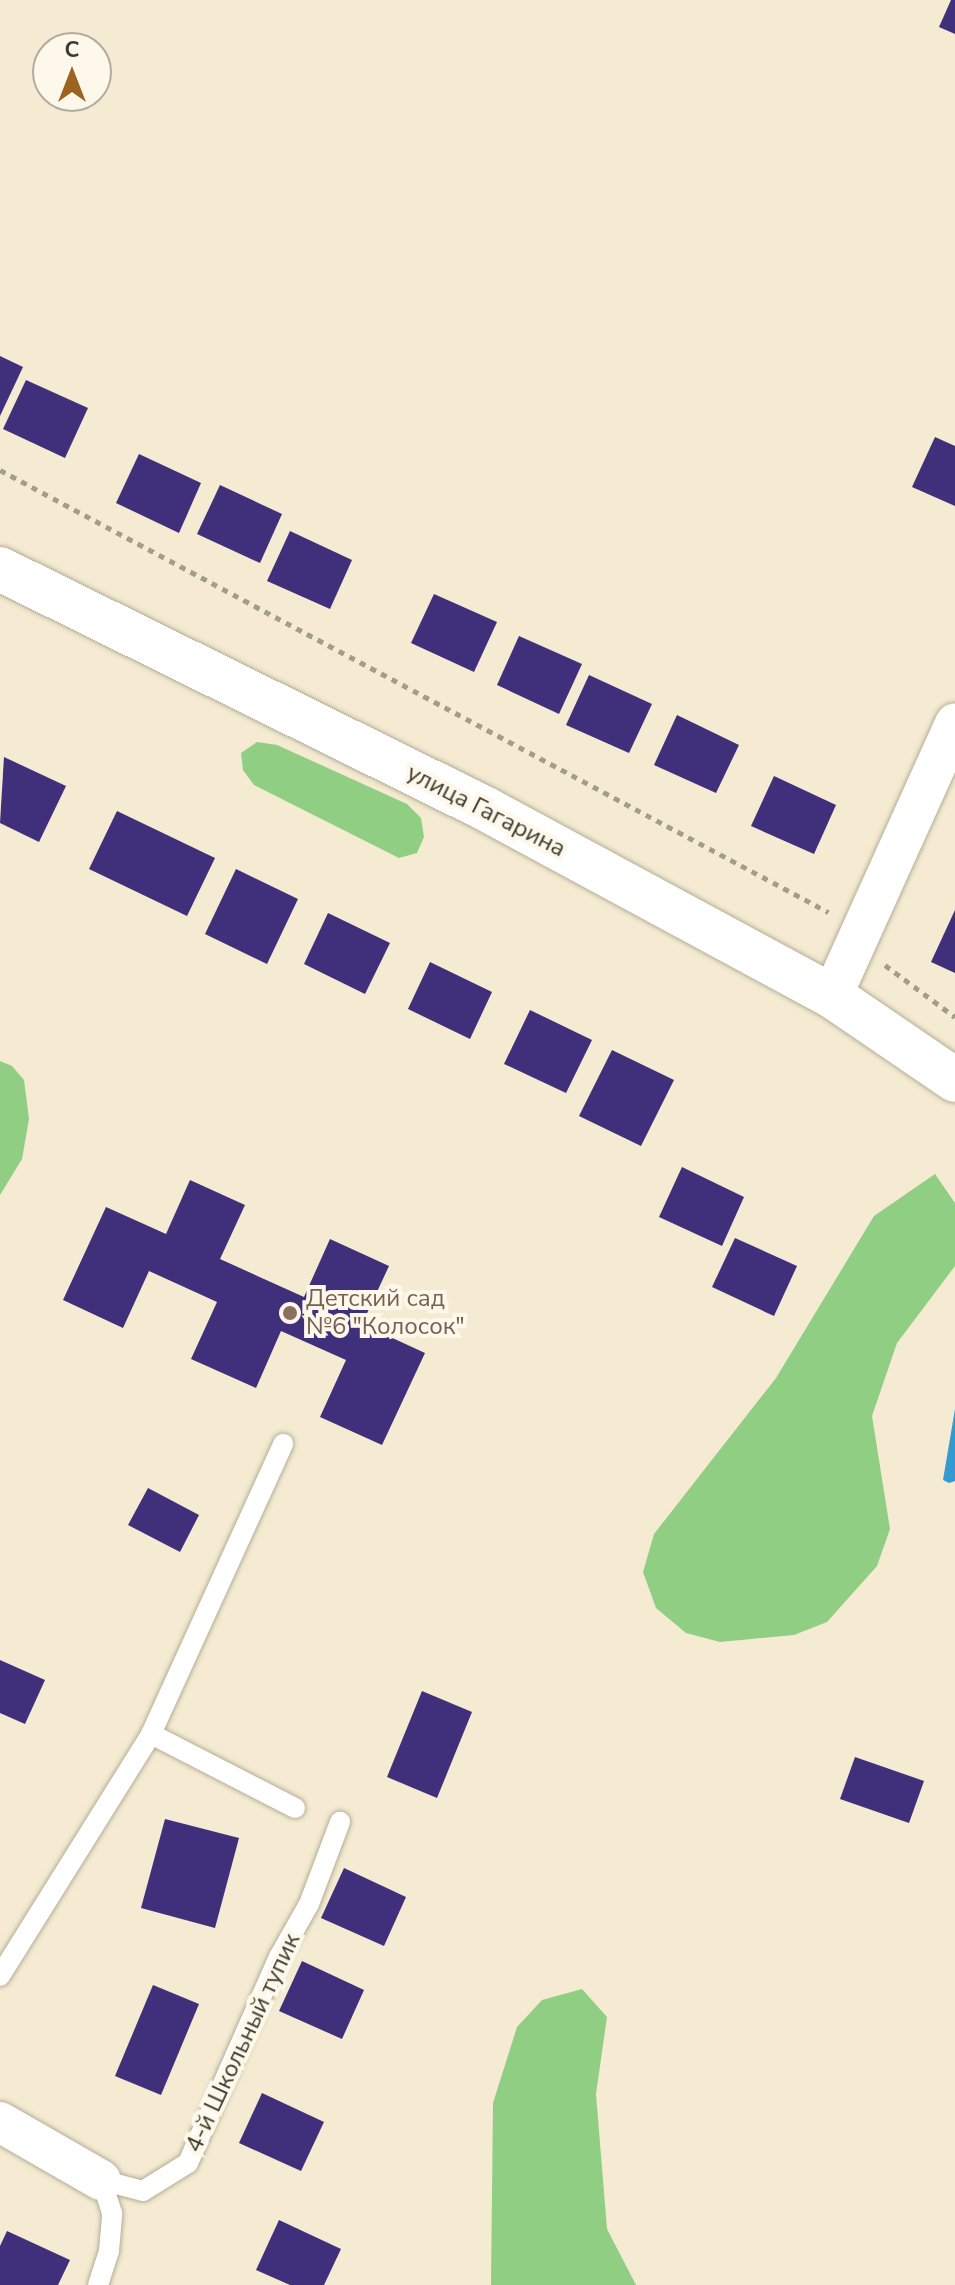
<!DOCTYPE html>
<meta charset="utf-8">
<style>
body{margin:0}
#map{position:relative;width:955px;height:2285px;overflow:hidden;background:#f4ebd2;font-family:"Nunito Sans",sans-serif}
div>[style]{position:absolute}
[style*='--x']{left:calc(var(--x)*1px);top:calc(var(--y)*1px);width:calc(var(--w)*1px);rotate:calc(var(--a)*1deg)}
.forest>*{inset:0;background:#8fce83}
.water>*{inset:0;background:#3799d1}
.building>*{inset:0;background:#402f7a}
.path>*{height:5px;margin-top:-2.5px;transform-origin:0;background:repeating-linear-gradient(90deg,#a39d8a 0 6px,transparent 0 12px)}
.roads{filter:drop-shadow(0 0 2px #b5ad95) drop-shadow(0 0 2px #b5ad95)}
.lane>*{height:20px;margin:-10px;padding:0 10px;transform-origin:10px;border-radius:10px;background:#fff}
.street>*{height:40px;margin:-20px;padding:0 20px;transform-origin:20px;border-radius:20px;background:#fff}
.secondary>*{height:44px;margin:-22px;padding:0 22px;transform-origin:22px;border-radius:22px;background:#fff}
.dots>*{width:22px;height:22px;translate:-50% -50%;box-sizing:border-box;border:4px solid #fef8ea;border-radius:50%}
span{translate:-50% -50%;white-space:nowrap;text-align:center;line-height:1.15;-webkit-text-stroke:8px #fef8ea;paint-order:stroke}
.street-label{font-size:24px;color:#3e3b31}
.education-label{font-size:24px;color:#785e54}
.left{translate:0 -50%;text-align:left}
.north{position:absolute;left:32px;top:32px;width:80px;height:80px;box-sizing:border-box;background:#fef8ea;border:2px solid #b1aca0;border-radius:50%;rotate:0deg;font-size:22px;font-weight:700;line-height:32px;text-align:center;color:#3e3b31}
.north::after{content:'';display:block;margin:auto;width:28px;height:36px;background:#9c6321;clip-path:polygon(50% 0,100% 100%,50% 72%,0 100%)}
</style>
<div id="map">
<div class="forest">
<div style="clip-path:polygon(257px 742px,277px 745px,407px 804px,421px 818px,424px 837px,417px 853px,399px 858px,254px 785px,243px 770px,241px 753px)"></div>
<div style="clip-path:polygon(0 1061px,12px 1066px,24px 1080px,29px 1119px,22px 1159px,0 1195px)"></div>
<div style="clip-path:polygon(935px 1174px,955px 1203px,955px 1266px,897px 1343px,872px 1416px,890px 1529px,877px 1566px,827px 1622px,794px 1635px,720px 1642px,686px 1633px,656px 1608px,643px 1572px,654px 1534px,776px 1378px,874px 1216px)"></div>
<div style="clip-path:polygon(582px 1989px,607px 2017px,596px 2094px,607px 2229px,636px 2285px,491px 2285px,493px 2103px,517px 2027px,542px 2000px)"></div>
</div>
<div class="water">
<div style="clip-path:polygon(955px 1409px,955px 1481px,949px 1483px,943px 1480px)"></div>
</div>
<div class="building">
<div style="clip-path:polygon(951px 0,955px 0,955px 34px,939px 27px)"></div>
<div style="clip-path:polygon(0 356px,23px 367px,0 416px)"></div>
<div style="clip-path:polygon(26px 380px,88px 408px,65px 458px,3px 429px)"></div>
<div style="clip-path:polygon(935px 437px,955px 446px,955px 506px,912px 487px)"></div>
<div style="clip-path:polygon(139px 454px,201px 483px,179px 533px,116px 503px)"></div>
<div style="clip-path:polygon(220px 485px,282px 514px,260px 563px,197px 534px)"></div>
<div style="clip-path:polygon(290px 531px,352px 560px,330px 609px,267px 581px)"></div>
<div style="clip-path:polygon(434px 594px,497px 622px,474px 672px,411px 643px)"></div>
<div style="clip-path:polygon(519px 636px,582px 664px,559px 714px,497px 685px)"></div>
<div style="clip-path:polygon(589px 675px,652px 704px,629px 753px,566px 725px)"></div>
<div style="clip-path:polygon(677px 715px,739px 745px,716px 793px,654px 765px)"></div>
<div style="clip-path:polygon(4px 757px,66px 786px,39px 842px,0 823px)"></div>
<div style="clip-path:polygon(774px 776px,836px 805px,814px 854px,751px 826px)"></div>
<div style="clip-path:polygon(117px 811px,215px 858px,187px 916px,89px 869px)"></div>
<div style="clip-path:polygon(236px 869px,298px 899px,267px 964px,205px 934px)"></div>
<div style="clip-path:polygon(955px 910px,955px 973px,931px 962px)"></div>
<div style="clip-path:polygon(328px 913px,390px 943px,365px 994px,304px 964px)"></div>
<div style="clip-path:polygon(430px 962px,492px 992px,470px 1039px,408px 1009px)"></div>
<div style="clip-path:polygon(530px 1010px,592px 1040px,566px 1093px,504px 1064px)"></div>
<div style="clip-path:polygon(612px 1050px,674px 1080px,641px 1146px,579px 1116px)"></div>
<div style="clip-path:polygon(682px 1167px,744px 1197px,722px 1246px,659px 1217px)"></div>
<div style="clip-path:polygon(190px 1180px,245px 1205px,220px 1259px,304px 1297px,330px 1239px,389px 1266px,362px 1324px,425px 1353px,382px 1445px,320px 1417px,346px 1360px,281px 1331px,256px 1388px,191px 1359px,217px 1302px,149px 1271px,123px 1328px,63px 1300px,106px 1207px,166px 1234px)"></div>
<div style="clip-path:polygon(735px 1238px,797px 1266px,774px 1316px,712px 1287px)"></div>
<div style="clip-path:polygon(148px 1488px,199px 1515px,180px 1552px,128px 1525px)"></div>
<div style="clip-path:polygon(0 1660px,45px 1680px,25px 1724px,0 1713px)"></div>
<div style="clip-path:polygon(422px 1691px,472px 1712px,437px 1798px,387px 1777px)"></div>
<div style="clip-path:polygon(855px 1757px,924px 1781px,909px 1823px,840px 1799px)"></div>
<div style="clip-path:polygon(165px 1819px,239px 1838px,215px 1928px,141px 1908px)"></div>
<div style="clip-path:polygon(344px 1868px,406px 1897px,384px 1946px,321px 1918px)"></div>
<div style="clip-path:polygon(302px 1961px,364px 1990px,342px 2039px,279px 2011px)"></div>
<div style="clip-path:polygon(153px 1985px,199px 2004px,161px 2095px,115px 2076px)"></div>
<div style="clip-path:polygon(262px 2093px,324px 2122px,301px 2171px,239px 2143px)"></div>
<div style="clip-path:polygon(279px 2220px,341px 2249px,324px 2285px,290px 2285px,256px 2270px)"></div>
<div style="clip-path:polygon(7px 2231px,70px 2260px,58px 2285px,0 2285px,0 2246px)"></div>
</div>
<div class="path">
<div style="--x:0;--y:470;--w:939;--a:28.09"></div>
<div style="--x:885;--y:965;--w:87;--a:36.6"></div>
</div>
<div class="roads">
<div class="lane">
<div style="--x:151;--y:1734;--w:162;--a:27.2"></div>
<div style="--x:0;--y:1976;--w:285;--a:-58"></div>
<div style="--x:151;--y:1734;--w:319;--a:-65.5"></div>
<div style="--x:98;--y:2285;--w:36;--a:-72"></div>
<div style="--x:109;--y:2251;--w:38;--a:-85"></div>
<div style="--x:112;--y:2213;--w:35;--a:-108"></div>
<div style="--x:101;--y:2180;--w:43;--a:14.7"></div>
<div style="--x:143;--y:2191;--w:53;--a:-31.9"></div>
<div style="--x:188;--y:2163;--w:225;--a:-66.2"></div>
<div style="--x:279;--y:1957;--w:61;--a:-60.5"></div>
<div style="--x:309;--y:1904;--w:88;--a:-69.3"></div>
</div>
<div class="street">
<div style="--x:832;--y:996;--w:299;--a:-65.7"></div>
<div style="--x:0;--y:2122;--w:116;--a:29.9"></div>
</div>
<div class="secondary">
<div style="--x:0;--y:569;--w:542;--a:26.28"></div>
<div style="--x:486;--y:809;--w:393;--a:28.4"></div>
<div style="--x:832;--y:996;--w:149;--a:34.3"></div>
</div>
</div>
<div class="dots">
<div style="left:290px;top:1313px;background:#8d6e63"></div>
</div>
<div class="street-label">
<span style="left:486px;top:811px;rotate:27deg">улица Гагарина</span>
<span style="left:243px;top:2043px;rotate:-65deg">4-й Школьный тупик</span>
</div>
<div class="education-label">
<span class="left" style="left:306px;top:1313px">Детский сад<br>№6 "Колосок"</span>
</div>
<div class="north">С</div>
</div>
